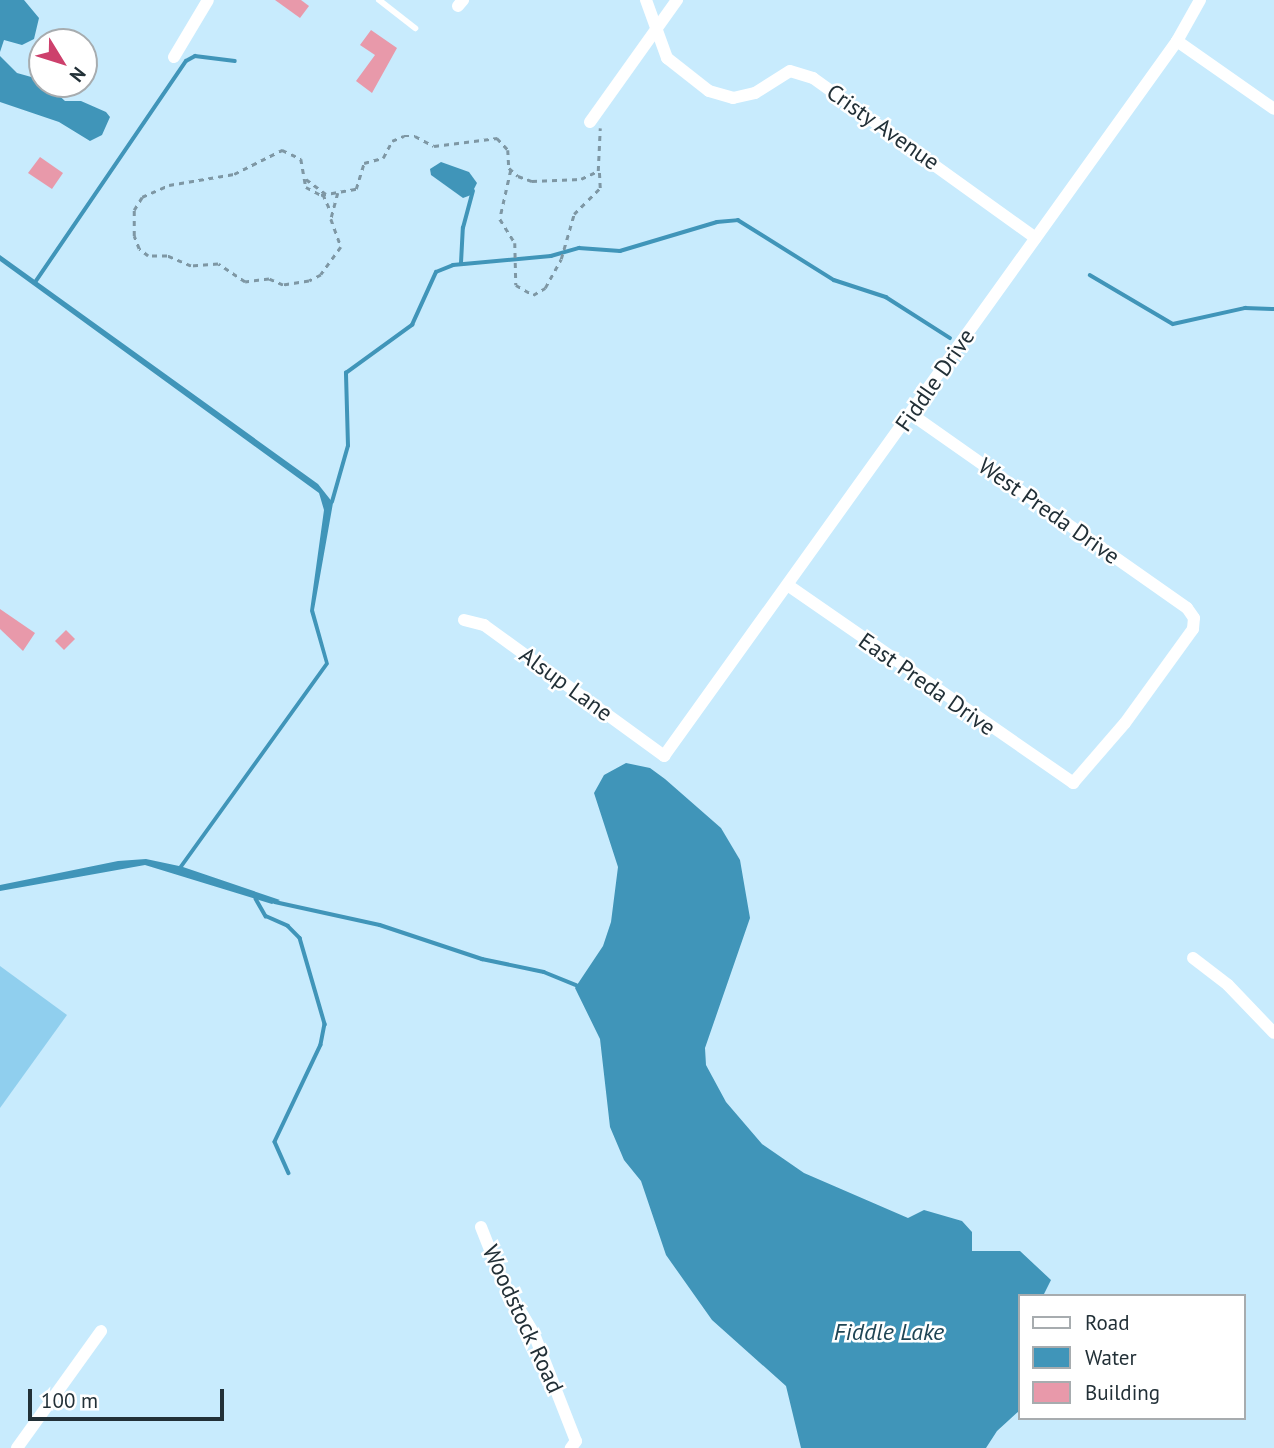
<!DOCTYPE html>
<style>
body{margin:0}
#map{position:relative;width:1274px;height:1448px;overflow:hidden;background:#c8ebfd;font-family:"PT Sans",sans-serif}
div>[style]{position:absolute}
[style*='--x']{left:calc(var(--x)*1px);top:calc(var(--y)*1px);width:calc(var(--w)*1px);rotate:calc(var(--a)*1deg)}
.green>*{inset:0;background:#90cfee}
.water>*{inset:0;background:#4095b9}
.stream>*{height:3.5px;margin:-1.75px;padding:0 1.75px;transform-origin:1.75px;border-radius:1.75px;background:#4095b9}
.building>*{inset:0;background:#e899aa}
.path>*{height:2.5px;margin-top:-1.25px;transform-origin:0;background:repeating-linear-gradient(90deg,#7e97a4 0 5px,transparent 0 10px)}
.lane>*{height:6px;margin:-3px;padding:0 3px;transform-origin:3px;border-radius:3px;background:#fff}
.street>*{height:12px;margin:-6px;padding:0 6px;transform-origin:6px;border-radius:6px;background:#fff}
span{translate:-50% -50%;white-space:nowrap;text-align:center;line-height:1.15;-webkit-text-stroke:5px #fff;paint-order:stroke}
.street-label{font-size:23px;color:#223037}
.water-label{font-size:24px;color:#1f4555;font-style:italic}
.legend{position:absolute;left:1018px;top:1294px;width:228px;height:126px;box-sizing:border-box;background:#fff;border:2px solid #a7acaf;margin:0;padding:9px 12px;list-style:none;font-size:21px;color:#223037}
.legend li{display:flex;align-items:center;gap:14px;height:35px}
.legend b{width:35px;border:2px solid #a7acaf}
.north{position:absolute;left:28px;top:28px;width:70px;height:70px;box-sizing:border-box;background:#fff;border:2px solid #a7acaf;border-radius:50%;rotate:128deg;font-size:19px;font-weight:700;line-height:28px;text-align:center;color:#223037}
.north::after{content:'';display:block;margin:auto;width:24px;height:32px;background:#cd406c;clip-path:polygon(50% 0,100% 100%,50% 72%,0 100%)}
.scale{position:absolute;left:28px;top:1389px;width:196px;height:32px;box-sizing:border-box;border:4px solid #223037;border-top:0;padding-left:9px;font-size:21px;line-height:24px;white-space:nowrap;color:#223037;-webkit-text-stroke:5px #fff;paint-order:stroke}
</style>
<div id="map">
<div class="green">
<div style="clip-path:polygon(0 966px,67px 1015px,0 1108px)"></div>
</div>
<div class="water">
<div style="clip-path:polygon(0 0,24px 0,39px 18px,34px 39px,22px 45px,4px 40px,0 52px)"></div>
<div style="clip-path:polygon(0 56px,17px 73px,42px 80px,65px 101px,81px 101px,106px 112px,110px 117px,102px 135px,90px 141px,59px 122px,0 102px)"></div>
<div style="clip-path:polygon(441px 162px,469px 172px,477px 183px,471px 195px,463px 198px,431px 175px,430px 169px)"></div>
<div style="clip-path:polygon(0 255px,318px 484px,333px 503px,314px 610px,329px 664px,183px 867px,280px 900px,272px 904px,145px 865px,0 891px,0 885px,118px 861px,146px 859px,179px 866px,325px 663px,310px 611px,324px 510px,319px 493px,0 261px)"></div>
<div style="clip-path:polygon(626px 763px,650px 768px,665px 779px,721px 828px,740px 860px,750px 918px,705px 1048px,706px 1065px,726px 1102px,762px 1144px,804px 1173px,908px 1218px,924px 1210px,962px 1221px,972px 1232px,972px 1251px,1020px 1251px,1051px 1280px,1043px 1296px,1020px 1296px,1020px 1410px,997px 1431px,986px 1448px,801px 1448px,786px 1386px,712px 1320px,666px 1255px,641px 1181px,624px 1160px,610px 1127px,600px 1039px,575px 988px,603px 946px,611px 922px,618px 867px,594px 793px,604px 775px)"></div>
</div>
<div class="stream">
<div style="--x:461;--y:263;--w:35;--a:-87"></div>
<div style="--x:463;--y:228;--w:38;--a:-75"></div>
<div style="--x:1090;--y:275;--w:96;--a:30.6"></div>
<div style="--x:1173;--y:324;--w:74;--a:-12.5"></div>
<div style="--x:1245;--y:308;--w:29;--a:2"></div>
<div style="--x:36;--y:281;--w:266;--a:-55.7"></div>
<div style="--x:186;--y:61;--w:10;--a:-29"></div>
<div style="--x:195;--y:56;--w:40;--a:7.1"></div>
<div style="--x:332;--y:502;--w:58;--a:-74.1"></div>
<div style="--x:348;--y:446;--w:73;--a:-91.6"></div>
<div style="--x:346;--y:373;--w:82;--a:-36"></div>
<div style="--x:412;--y:325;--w:58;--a:-65.6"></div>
<div style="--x:436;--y:272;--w:18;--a:-22"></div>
<div style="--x:453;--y:265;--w:98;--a:-5.2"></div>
<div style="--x:551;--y:256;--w:29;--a:-16"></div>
<div style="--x:579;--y:248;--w:41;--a:4.2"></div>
<div style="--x:620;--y:251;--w:101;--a:-16.6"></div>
<div style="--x:717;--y:222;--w:21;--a:-5"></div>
<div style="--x:738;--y:220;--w:113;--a:32"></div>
<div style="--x:834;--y:280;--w:55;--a:18.1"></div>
<div style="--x:886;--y:297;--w:76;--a:32.6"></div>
<div style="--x:256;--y:899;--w:20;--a:60"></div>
<div style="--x:266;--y:916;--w:24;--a:24"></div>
<div style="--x:288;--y:926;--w:17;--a:45"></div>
<div style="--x:300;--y:938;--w:90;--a:73.8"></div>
<div style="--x:325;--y:1024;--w:21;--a:101"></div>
<div style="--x:321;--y:1045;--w:107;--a:115.4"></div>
<div style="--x:275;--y:1142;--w:34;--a:66"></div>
<div style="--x:275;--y:902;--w:107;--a:12.4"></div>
<div style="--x:380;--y:925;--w:108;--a:18.4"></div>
<div style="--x:482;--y:959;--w:63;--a:11.8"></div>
<div style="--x:544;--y:972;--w:35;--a:22"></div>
</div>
<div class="building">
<div style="clip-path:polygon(275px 0,301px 0,309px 6px,300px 18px)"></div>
<div style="clip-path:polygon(371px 30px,397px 48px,372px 93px,356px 81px,375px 55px,360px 45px)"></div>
<div style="clip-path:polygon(40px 157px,63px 173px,52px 189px,28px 173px)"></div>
<div style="clip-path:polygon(0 609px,35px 633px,23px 651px,0 629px)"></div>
<div style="clip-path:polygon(66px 630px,75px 639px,64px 650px,55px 641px)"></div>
</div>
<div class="path">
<div style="--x:511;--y:170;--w:50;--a:102.7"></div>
<div style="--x:500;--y:219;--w:28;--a:58"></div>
<div style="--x:515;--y:243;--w:42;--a:88.6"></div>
<div style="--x:516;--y:285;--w:20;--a:30"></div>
<div style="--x:533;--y:295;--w:14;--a:-30"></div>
<div style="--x:545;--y:288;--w:33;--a:-61"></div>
<div style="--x:561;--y:259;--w:47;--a:-73.9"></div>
<div style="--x:574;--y:214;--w:37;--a:-45"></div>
<div style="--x:600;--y:188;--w:20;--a:-93"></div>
<div style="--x:306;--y:179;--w:25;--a:37"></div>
<div style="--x:338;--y:193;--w:27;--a:105"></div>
<div style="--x:331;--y:219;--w:30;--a:70"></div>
<div style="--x:341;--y:247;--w:34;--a:126"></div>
<div style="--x:321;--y:275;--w:13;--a:153"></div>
<div style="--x:309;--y:281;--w:26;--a:171"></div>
<div style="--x:283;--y:285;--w:15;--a:-157"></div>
<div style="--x:269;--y:279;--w:24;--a:173"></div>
<div style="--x:245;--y:282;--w:32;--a:-146"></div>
<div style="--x:218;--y:264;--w:27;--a:176"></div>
<div style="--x:191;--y:266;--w:26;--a:-157"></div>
<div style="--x:167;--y:256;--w:19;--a:180"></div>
<div style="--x:148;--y:256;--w:11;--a:-142"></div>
<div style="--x:139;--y:249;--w:14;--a:-111"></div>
<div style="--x:134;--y:236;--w:26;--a:-90"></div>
<div style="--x:134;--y:210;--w:15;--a:-58"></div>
<div style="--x:142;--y:197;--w:30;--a:-24"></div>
<div style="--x:169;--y:185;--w:66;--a:-9.6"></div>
<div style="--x:234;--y:174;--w:54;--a:-26.6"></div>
<div style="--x:282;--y:150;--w:21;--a:25"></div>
<div style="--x:301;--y:159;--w:28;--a:80"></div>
<div style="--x:306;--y:187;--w:17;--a:28"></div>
<div style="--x:321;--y:195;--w:36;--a:-10"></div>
<div style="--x:356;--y:189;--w:27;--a:-73"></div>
<div style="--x:364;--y:163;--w:20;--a:-15"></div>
<div style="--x:383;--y:158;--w:19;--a:-62"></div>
<div style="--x:392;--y:141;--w:13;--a:-23"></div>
<div style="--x:404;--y:136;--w:11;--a:0"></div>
<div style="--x:415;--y:136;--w:21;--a:28"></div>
<div style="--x:434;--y:146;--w:64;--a:-7.2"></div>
<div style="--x:497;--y:138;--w:16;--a:47"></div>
<div style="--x:508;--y:150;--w:18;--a:87"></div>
<div style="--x:509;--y:168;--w:12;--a:42"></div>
<div style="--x:518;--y:176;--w:15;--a:20"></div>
<div style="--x:532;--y:181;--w:49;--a:-2.3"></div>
<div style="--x:581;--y:179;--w:19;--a:-25"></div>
<div style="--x:598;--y:171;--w:43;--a:-87.3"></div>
<div style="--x:323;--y:194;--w:17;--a:66"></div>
</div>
<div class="lane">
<div style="--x:379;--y:0;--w:46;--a:37.9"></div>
</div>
<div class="street">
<div style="--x:646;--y:0;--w:62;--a:70.1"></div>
<div style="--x:667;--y:58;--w:53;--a:38.2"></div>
<div style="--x:709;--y:91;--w:25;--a:16"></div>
<div style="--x:733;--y:98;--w:23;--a:-13"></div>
<div style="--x:755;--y:93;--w:41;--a:-32.2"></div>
<div style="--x:790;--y:71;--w:24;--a:17"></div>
<div style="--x:813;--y:78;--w:274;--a:35.7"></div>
<div style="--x:458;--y:6;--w:8;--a:-50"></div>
<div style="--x:1177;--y:41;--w:118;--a:35"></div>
<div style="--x:174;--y:57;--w:66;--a:-59.2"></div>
<div style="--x:590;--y:122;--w:150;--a:-54.5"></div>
<div style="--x:789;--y:586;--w:346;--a:34.7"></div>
<div style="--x:1073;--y:783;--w:79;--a:-49.1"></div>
<div style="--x:1125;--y:723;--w:116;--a:-54.1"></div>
<div style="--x:1193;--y:629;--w:11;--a:-85"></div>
<div style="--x:1194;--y:618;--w:12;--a:-125"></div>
<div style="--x:1187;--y:608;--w:337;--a:-144.9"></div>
<div style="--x:464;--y:620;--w:21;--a:14"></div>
<div style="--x:484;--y:625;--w:223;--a:36"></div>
<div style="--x:664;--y:756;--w:880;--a:-54.34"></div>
<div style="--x:1177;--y:41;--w:47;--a:-60.7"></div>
<div style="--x:1193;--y:958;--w:44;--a:37.6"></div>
<div style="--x:1228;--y:985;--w:66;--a:46.2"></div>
<div style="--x:481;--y:1227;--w:57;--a:68.4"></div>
<div style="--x:502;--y:1280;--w:63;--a:59.3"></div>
<div style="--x:534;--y:1334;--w:115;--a:68.6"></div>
<div style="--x:576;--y:1441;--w:9;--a:126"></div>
<div style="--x:17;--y:1448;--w:144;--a:-54.3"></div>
</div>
<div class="street-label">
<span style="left:883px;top:127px;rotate:35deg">Cristy Avenue</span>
<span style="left:935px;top:380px;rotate:-55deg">Fiddle Drive</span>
<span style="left:1049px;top:511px;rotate:35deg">West Preda Drive</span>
<span style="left:566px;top:684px;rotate:36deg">Alsup Lane</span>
<span style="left:927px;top:684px;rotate:35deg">East Preda Drive</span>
<span style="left:523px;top:1319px;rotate:65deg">Woodstock Road</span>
</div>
<div class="water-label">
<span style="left:889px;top:1332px">Fiddle Lake</span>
</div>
<ul class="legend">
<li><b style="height:9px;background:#fff"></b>Road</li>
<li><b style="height:19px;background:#4095b9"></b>Water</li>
<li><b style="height:19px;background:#e899aa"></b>Building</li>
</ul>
<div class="north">N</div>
<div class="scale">100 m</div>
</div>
